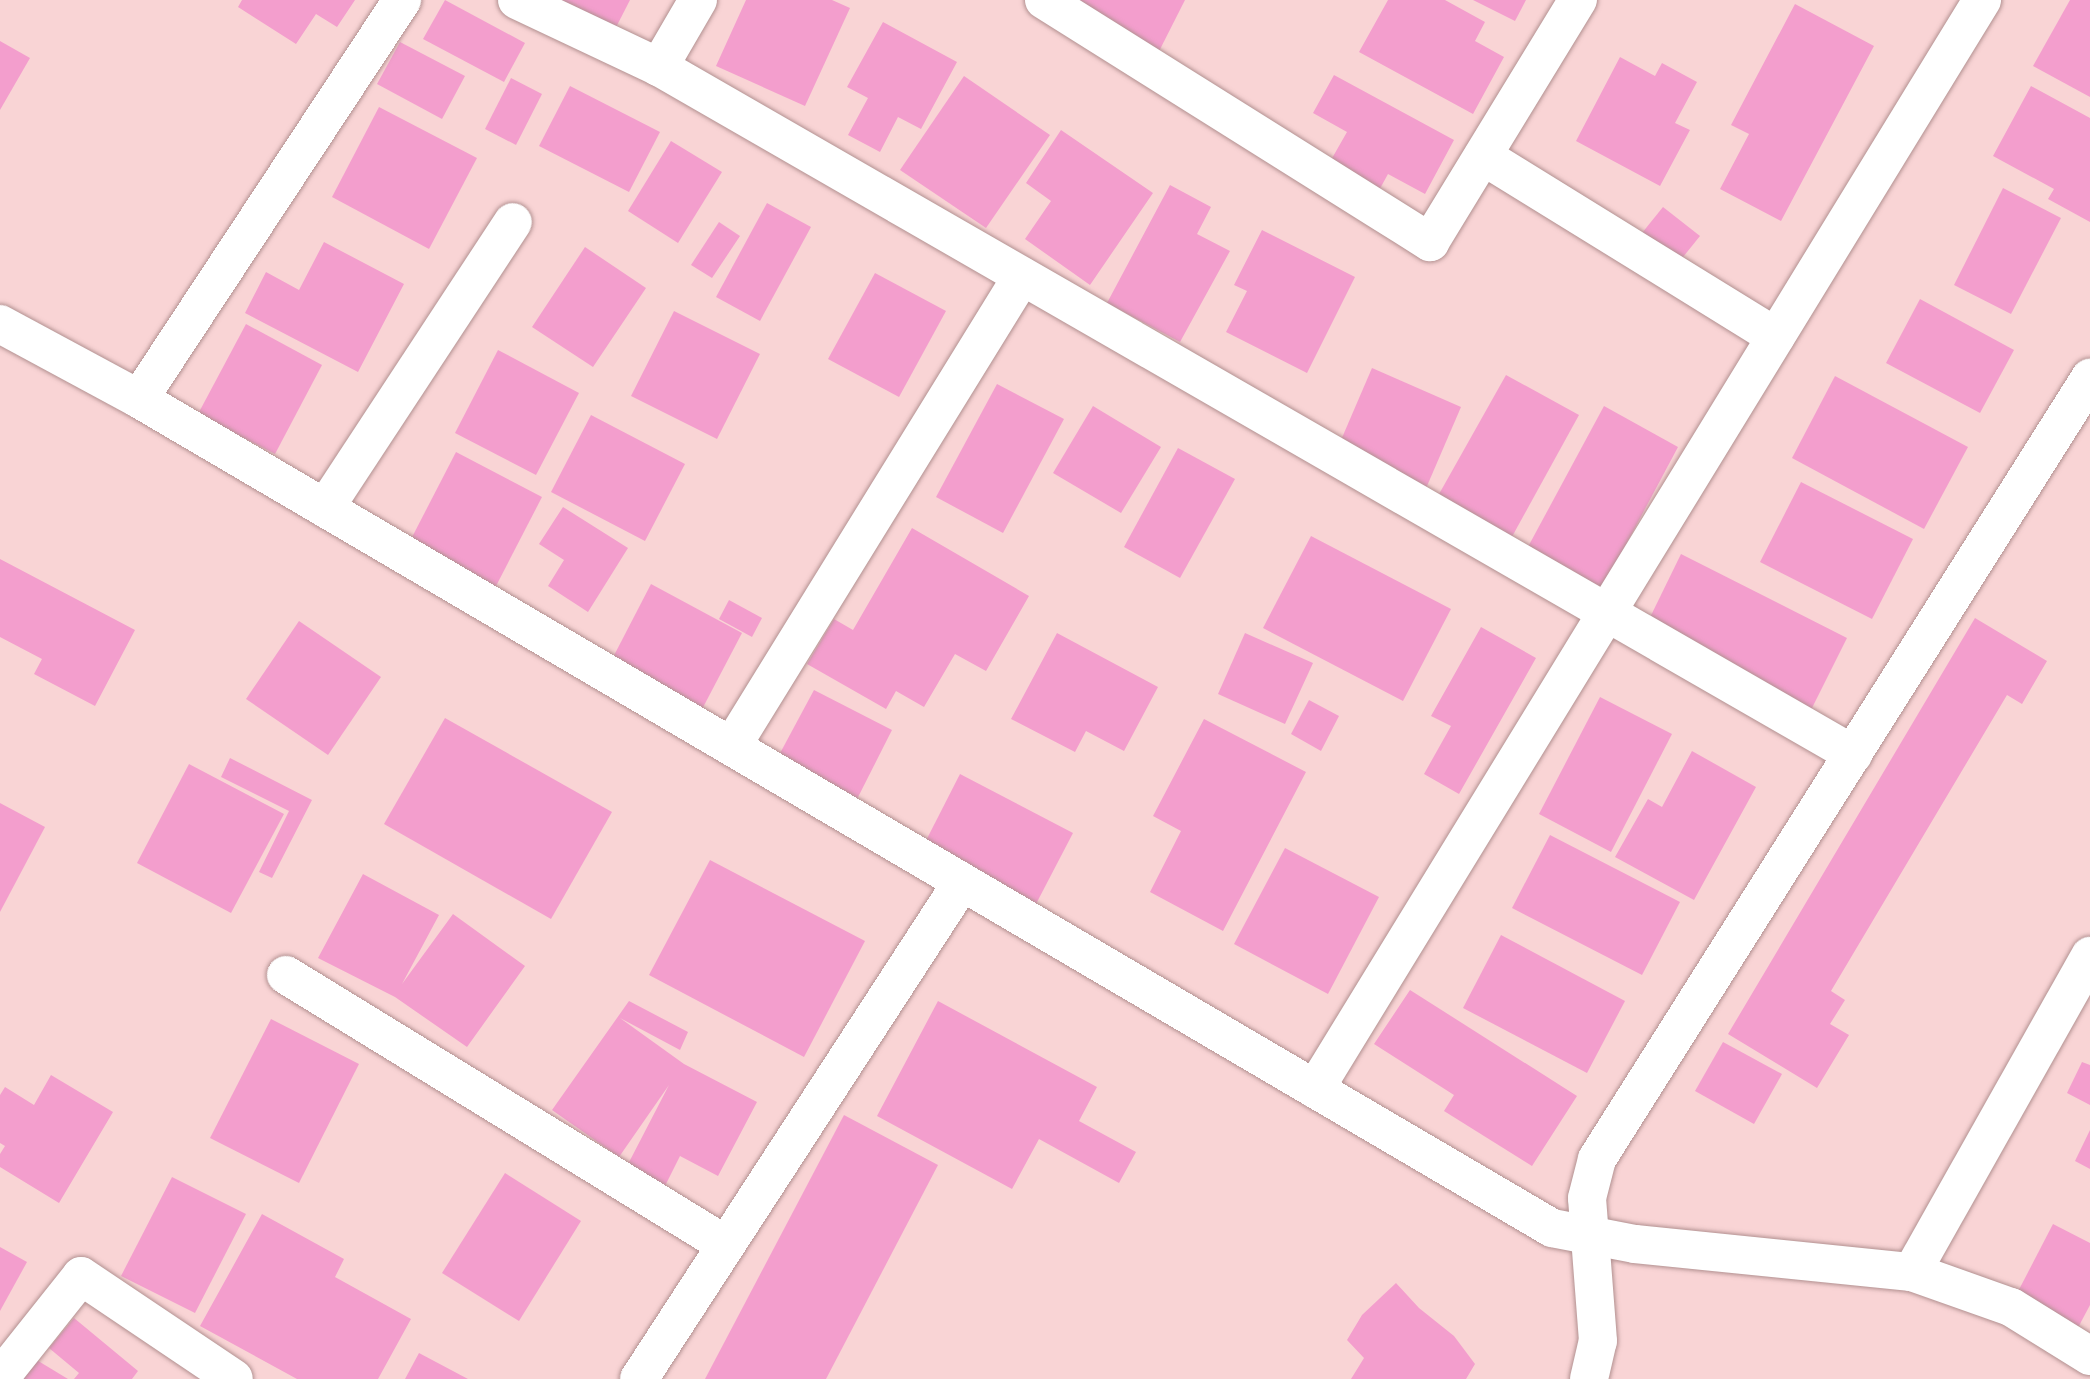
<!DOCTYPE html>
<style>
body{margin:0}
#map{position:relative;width:2090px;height:1379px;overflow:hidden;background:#f9d4d5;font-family:"PT Sans Narrow",sans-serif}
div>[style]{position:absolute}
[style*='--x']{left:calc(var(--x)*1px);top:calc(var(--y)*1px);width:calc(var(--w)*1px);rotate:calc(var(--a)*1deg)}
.building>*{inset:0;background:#f39ecd}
.roads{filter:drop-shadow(0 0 2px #b29191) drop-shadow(0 0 2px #b29191)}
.minor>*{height:38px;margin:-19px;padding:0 19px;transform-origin:19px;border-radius:19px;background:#fff}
.tertiary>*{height:38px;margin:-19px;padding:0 19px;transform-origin:19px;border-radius:19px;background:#fff}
span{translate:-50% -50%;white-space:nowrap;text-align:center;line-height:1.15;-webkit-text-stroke:5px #fce6e6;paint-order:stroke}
</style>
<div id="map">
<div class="building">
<div style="clip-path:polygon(242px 0,355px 0,337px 27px,316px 14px,296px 44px,238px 7px)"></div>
<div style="clip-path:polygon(445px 0,525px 43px,504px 82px,423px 39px)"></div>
<div style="clip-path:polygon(536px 0,630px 0,610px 39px)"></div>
<div style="clip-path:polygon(746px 0,832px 0,850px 8px,805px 106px,716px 66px)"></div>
<div style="clip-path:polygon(1060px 0,1185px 0,1148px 73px)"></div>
<div style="clip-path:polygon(1388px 0,1445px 0,1485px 22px,1475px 41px,1504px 57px,1473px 114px,1359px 52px)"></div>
<div style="clip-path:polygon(1473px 0,1526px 0,1515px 21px)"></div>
<div style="clip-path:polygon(2070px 0,2090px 0,2090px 97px,2033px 66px)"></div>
<div style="clip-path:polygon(1795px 4px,1874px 46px,1781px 221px,1720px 189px,1749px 134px,1731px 125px)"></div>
<div style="clip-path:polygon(883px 22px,957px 62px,921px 129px,898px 117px,880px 152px,848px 135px,868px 98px,847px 87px)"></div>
<div style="clip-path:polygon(0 41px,30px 58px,0 110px)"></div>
<div style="clip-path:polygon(400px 42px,465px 76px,442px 119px,377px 84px)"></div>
<div style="clip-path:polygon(1620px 57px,1655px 76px,1662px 63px,1697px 82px,1675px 123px,1690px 130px,1660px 186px,1576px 141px)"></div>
<div style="clip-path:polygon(1334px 75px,1454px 140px,1425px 194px,1388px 174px,1377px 194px,1327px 167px,1347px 132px,1313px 113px)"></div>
<div style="clip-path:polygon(964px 76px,1050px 135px,986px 228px,900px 170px)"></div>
<div style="clip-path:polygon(511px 78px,542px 94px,516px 145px,485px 129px)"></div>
<div style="clip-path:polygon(570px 86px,660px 132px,629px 192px,539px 146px)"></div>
<div style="clip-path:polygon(2031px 86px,2090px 118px,2090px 222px,2048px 199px,2054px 189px,1993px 156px)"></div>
<div style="clip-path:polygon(379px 107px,477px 158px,429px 249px,332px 197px)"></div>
<div style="clip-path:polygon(1061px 130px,1153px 193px,1090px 285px,1025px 239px,1051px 201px,1026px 183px)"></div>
<div style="clip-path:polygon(671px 141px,722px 172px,678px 243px,628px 211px)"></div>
<div style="clip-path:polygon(1170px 185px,1211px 207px,1197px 234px,1230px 251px,1180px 342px,1107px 303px)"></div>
<div style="clip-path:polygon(2003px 188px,2061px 218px,2011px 314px,1954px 285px)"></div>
<div style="clip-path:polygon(767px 203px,811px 227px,760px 321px,716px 297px)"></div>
<div style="clip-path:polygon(1663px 207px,1700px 236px,1679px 262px,1642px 233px)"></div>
<div style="clip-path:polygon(719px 222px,740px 236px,712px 278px,691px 265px)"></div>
<div style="clip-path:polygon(1262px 230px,1355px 277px,1307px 373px,1226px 332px,1247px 291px,1234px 285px)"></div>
<div style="clip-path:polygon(324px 242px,404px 284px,358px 372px,245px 313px,266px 272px,299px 290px)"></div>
<div style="clip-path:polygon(585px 247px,646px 288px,593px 367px,532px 327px)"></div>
<div style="clip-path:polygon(875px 273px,946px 311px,899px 397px,828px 359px)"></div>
<div style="clip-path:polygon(1920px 299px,2014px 350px,1980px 413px,1886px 363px)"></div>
<div style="clip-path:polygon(674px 311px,760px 354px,717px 439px,631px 396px)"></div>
<div style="clip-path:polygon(246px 324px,322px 365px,275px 454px,198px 414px)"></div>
<div style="clip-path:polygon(498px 350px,579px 393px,536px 475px,455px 433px)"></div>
<div style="clip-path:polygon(1372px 368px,1461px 407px,1424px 493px,1335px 454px)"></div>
<div style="clip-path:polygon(1506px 375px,1579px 415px,1508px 544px,1434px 503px)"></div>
<div style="clip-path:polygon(1835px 376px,1968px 447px,1924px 529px,1792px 458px)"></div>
<div style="clip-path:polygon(997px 384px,1064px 419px,1003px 533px,936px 497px)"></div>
<div style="clip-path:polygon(1093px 406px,1161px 447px,1121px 513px,1053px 473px)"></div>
<div style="clip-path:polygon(1604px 406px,1678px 447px,1597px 599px,1522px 558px)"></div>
<div style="clip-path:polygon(591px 415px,685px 464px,645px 541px,551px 492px)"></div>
<div style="clip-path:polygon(1178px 448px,1235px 479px,1180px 578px,1124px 547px)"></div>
<div style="clip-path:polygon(456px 452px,542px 497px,495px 588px,409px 543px)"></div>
<div style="clip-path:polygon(1801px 482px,1913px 539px,1872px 619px,1760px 562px)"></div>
<div style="clip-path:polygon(563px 507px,628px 548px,588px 612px,548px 586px,564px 560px,539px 544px)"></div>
<div style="clip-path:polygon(912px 528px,1029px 596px,986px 671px,955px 654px,924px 707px,896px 691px,886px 709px,807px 664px,834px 619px,853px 630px)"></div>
<div style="clip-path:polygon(1311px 536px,1451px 609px,1403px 701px,1263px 628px)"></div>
<div style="clip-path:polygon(1681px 554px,1847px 638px,1803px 726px,1638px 642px)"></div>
<div style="clip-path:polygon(0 559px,135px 630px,95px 706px,34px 674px,42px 659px,0 637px)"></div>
<div style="clip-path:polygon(651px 584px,742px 633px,699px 715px,608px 667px)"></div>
<div style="clip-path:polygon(729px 600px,762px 618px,752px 637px,719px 619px)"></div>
<div style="clip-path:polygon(1975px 618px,2047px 661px,2022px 704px,2007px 695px,1831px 991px,1845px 1000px,1830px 1024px,1849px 1035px,1817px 1088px,1728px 1034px)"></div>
<div style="clip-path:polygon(299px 621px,381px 677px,328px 755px,246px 699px)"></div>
<div style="clip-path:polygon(1481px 627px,1536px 658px,1459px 794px,1424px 774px,1451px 726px,1431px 716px)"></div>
<div style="clip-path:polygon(1057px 633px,1158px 687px,1124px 751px,1086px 731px,1075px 752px,1011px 719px)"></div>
<div style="clip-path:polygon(1245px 633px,1313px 663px,1285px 724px,1218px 694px)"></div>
<div style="clip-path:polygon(814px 690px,892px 730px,851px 811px,771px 770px)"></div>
<div style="clip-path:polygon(1600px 697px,1672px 734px,1611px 852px,1539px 814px)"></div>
<div style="clip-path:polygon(1309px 700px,1339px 716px,1321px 751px,1291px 734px)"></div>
<div style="clip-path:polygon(445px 718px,612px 812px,551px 919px,384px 824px)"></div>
<div style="clip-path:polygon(1204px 719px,1306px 772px,1223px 931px,1150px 892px,1181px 831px,1153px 816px)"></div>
<div style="clip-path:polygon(1692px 751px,1756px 787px,1694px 900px,1615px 857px,1648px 799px,1662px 807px)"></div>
<div style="clip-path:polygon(230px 758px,312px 800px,272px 878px,259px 872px,289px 811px,221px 777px)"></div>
<div style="clip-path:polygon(189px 764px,284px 814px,231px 913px,137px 863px)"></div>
<div style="clip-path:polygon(960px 774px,1073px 833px,1024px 927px,912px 868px)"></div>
<div style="clip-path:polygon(0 803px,45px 827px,0 912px)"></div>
<div style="clip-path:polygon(1550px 835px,1680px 902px,1642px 975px,1512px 908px)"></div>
<div style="clip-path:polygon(1285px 848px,1379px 897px,1328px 994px,1234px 944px)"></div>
<div style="clip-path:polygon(710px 860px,865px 941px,804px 1057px,649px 975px)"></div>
<div style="clip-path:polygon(363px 874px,439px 915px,402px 984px,453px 914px,525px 966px,467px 1047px,395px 997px,318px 958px)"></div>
<div style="clip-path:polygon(1501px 935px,1625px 1001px,1587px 1073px,1463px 1008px)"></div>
<div style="clip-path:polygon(1410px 990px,1577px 1096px,1532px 1166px,1444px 1111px,1454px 1095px,1374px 1044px)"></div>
<div style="clip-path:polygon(629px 1001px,688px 1032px,680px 1050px,620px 1018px,684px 1064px,757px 1102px,718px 1176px,680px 1156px,664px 1188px,626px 1168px,669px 1085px,619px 1157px,552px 1110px)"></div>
<div style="clip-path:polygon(938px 1001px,1097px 1087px,1079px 1121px,1136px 1152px,1119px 1183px,1039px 1139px,1012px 1189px,877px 1116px)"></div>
<div style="clip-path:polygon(271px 1019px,359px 1064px,299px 1183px,210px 1138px)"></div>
<div style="clip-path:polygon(1723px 1042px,1782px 1074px,1754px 1124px,1695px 1091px)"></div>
<div style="clip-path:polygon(2082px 1062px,2090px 1065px,2090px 1105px,2067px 1093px)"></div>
<div style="clip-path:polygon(51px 1075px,113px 1112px,59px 1203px,0 1167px,0 1154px,5px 1146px,0 1143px,0 1095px,5px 1087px,34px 1105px)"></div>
<div style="clip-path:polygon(844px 1115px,938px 1165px,826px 1379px,705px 1379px)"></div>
<div style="clip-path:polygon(2090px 1130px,2090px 1169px,2075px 1161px)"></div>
<div style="clip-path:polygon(505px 1173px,581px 1221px,519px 1321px,442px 1273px)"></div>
<div style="clip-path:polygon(172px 1177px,246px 1214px,195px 1313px,121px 1276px)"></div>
<div style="clip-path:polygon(262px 1214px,344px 1259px,335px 1277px,411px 1319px,378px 1379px,297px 1379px,200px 1326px)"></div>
<div style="clip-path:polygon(2053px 1224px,2090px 1243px,2090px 1305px,2072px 1339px,2010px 1307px)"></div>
<div style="clip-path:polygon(0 1247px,27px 1262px,0 1311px)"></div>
<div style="clip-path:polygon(1396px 1283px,1419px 1308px,1454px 1336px,1475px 1364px,1466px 1379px,1351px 1379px,1364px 1358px,1347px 1340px,1362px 1315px)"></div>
<div style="clip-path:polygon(74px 1318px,138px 1371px,132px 1379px,74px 1379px,79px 1373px,49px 1348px)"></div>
<div style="clip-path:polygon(419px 1353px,468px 1379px,405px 1379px)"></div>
<div style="clip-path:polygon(30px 1356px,68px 1379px,16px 1379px)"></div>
</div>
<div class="roads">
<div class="minor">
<div style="--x:517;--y:0;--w:157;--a:25.3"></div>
<div style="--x:698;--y:0;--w:78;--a:120.2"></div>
<div style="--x:659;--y:67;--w:1378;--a:29.92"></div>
<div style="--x:1044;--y:0;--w:456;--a:32.1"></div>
<div style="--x:1430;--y:242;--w:284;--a:-58.6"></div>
<div style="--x:1483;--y:156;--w:344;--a:31.7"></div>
<div style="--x:139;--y:399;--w:478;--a:-56.6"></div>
<div style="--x:325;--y:508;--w:342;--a:-56.7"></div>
<div style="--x:732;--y:746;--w:552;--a:-58.32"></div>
<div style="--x:286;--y:975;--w:516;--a:31.53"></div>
<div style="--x:1315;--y:1089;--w:1277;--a:-58.51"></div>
<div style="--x:1912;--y:1272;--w:363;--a:-60.6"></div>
<div style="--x:0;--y:1378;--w:130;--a:-51.5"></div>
<div style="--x:81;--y:1276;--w:184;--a:33.9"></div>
<div style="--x:639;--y:1379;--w:593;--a:-56.98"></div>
<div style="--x:1589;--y:1379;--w:39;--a:-77"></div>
<div style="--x:1598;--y:1341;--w:143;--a:-94.4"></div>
<div style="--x:1587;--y:1198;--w:40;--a:-75.6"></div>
<div style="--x:1597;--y:1159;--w:924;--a:-57.74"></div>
</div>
<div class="tertiary">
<div style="--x:0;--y:324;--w:158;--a:28.3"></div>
<div style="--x:139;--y:399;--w:1638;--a:30.4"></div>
<div style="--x:1552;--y:1228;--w:85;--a:10.9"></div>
<div style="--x:1635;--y:1244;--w:278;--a:5.8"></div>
<div style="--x:1912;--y:1272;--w:105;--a:19.5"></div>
<div style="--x:2011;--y:1307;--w:93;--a:31.8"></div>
</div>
</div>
</div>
